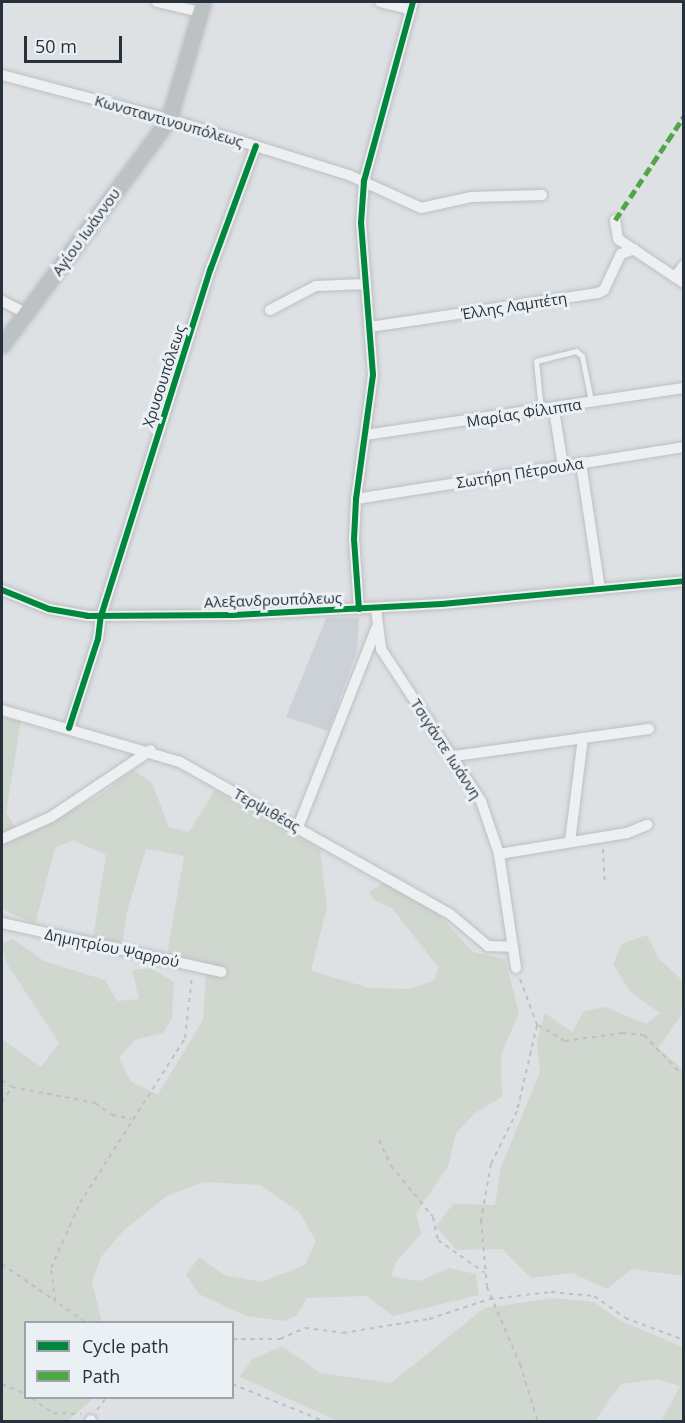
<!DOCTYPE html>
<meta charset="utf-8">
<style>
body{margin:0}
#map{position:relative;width:685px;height:1423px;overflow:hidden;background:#dee1e4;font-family:"Open Sans",sans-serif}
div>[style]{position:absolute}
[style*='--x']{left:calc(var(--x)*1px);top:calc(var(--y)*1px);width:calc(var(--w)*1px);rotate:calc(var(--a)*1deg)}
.built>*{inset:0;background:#ccd1d7}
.green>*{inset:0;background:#d0d7cf}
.path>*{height:2px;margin-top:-1px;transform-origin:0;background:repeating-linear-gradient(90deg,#bdc1c4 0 4.5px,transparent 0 9px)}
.roads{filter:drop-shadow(0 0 2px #bdbfc2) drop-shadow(0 0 2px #bdbfc2)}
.lane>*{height:5px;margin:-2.5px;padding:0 2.5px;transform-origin:2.5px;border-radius:2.5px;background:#eeeff0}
.street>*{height:10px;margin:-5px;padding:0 5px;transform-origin:5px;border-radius:5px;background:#eeeff0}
.secondary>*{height:15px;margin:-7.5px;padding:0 7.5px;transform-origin:7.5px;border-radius:7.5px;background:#bcc1c3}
.quiet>*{height:4.5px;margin-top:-2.25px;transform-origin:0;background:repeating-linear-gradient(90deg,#50a545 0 9px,transparent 0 13.5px)}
.cycleway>*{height:6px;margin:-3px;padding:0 3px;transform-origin:3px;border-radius:3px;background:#00873e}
span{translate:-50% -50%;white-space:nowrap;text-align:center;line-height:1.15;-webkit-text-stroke:6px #ebf0f4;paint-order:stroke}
.street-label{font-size:15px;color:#26313c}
.frame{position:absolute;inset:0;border:3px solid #26313c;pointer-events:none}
.legend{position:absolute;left:24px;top:1321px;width:210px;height:78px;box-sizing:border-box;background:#ebf0f4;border:2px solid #9ca4aa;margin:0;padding:8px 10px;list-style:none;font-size:18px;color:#26313c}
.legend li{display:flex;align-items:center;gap:12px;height:30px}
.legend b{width:30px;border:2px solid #9ca4aa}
.scale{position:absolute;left:24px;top:36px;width:98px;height:27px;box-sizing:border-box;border:3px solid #26313c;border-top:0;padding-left:8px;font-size:18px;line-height:21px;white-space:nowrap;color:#26313c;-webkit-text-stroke:4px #ebf0f4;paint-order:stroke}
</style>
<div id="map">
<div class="built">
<div style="clip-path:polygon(326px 618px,359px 618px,357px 651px,328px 731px,286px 717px)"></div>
</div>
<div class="green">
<div style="clip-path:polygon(2px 718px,21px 721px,6px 813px,21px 835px,99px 796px,133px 770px,152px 783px,169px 827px,189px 832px,215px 790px,320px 849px,327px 908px,311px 971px,370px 988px,410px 989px,435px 980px,438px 967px,392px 908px,374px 900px,369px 892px,385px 882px,435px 911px,473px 952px,505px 959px,519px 1013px,501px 1055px,502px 1097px,475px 1113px,456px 1133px,448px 1167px,416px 1213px,421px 1234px,396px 1262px,391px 1276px,419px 1281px,449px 1268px,476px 1274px,479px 1295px,393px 1316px,366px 1296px,307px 1298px,296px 1316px,285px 1321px,246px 1316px,199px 1294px,186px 1275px,199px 1257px,224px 1275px,262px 1282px,305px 1265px,316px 1241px,299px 1212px,260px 1185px,204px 1182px,167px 1196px,124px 1230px,101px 1257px,92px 1282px,102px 1322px,26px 1322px,26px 1398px,94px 1398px,68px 1421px,2px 1421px,2px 1039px,41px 1067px,59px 1043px,6px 962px,2px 943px,13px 939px,44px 961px,105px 980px,117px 1001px,139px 999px,132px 970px,151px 968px,174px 982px,172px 1018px,163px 1033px,135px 1040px,119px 1058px,131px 1082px,158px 1094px,203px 1020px,206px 978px,200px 961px,167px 955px,184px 856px,146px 849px,127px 912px,122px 945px,93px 938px,106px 855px,73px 840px,55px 848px,35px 924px,2px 909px)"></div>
<div style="clip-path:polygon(647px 935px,659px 959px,683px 981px,683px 1013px,658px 1048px,683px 1069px,683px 1276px,632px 1269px,607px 1289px,572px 1273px,531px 1278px,502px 1249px,456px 1250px,436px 1226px,453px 1204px,495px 1205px,501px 1167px,540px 1072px,537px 1041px,545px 1013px,572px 1032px,584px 1011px,606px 1007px,646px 1024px,660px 1013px,630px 992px,613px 964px,622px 944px)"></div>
<div style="clip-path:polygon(553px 1298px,594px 1302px,621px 1321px,683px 1347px,683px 1421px,661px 1421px,680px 1386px,657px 1379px,621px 1384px,595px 1421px,340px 1422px,240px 1377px,252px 1359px,282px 1346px,320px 1373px,391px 1383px,484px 1308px)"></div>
</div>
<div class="path">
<div style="--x:603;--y:849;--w:33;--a:87"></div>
<div style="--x:520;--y:979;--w:49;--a:69.7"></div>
<div style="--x:537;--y:1025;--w:88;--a:103.1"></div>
<div style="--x:517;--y:1111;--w:59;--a:116.1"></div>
<div style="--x:491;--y:1164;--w:57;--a:100.1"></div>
<div style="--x:481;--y:1220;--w:67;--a:84.9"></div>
<div style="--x:487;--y:1287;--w:84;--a:66.8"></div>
<div style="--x:520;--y:1364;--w:61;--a:72.8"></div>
<div style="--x:538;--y:1025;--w:31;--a:31"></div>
<div style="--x:565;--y:1041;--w:58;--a:-8"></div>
<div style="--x:622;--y:1033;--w:22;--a:5"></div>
<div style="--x:644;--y:1035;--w:58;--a:46.4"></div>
<div style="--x:2;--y:1080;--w:12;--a:35"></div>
<div style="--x:2;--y:1102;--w:18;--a:-56"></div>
<div style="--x:12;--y:1087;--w:85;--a:10.9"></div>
<div style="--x:95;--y:1103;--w:21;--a:35"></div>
<div style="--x:112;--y:1115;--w:20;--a:11"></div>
<div style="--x:379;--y:1140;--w:29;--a:65"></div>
<div style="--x:391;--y:1166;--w:66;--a:50.5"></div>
<div style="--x:433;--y:1217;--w:24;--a:78"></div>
<div style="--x:438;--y:1240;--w:57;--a:35.1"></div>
<div style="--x:2;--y:1264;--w:65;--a:34.9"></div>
<div style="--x:85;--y:1322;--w:37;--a:-145"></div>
<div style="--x:55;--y:1301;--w:33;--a:-97"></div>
<div style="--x:51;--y:1268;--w:71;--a:-66"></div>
<div style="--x:80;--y:1203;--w:196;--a:-57.5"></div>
<div style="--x:185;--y:1038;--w:61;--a:-83.5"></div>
<div style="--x:232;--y:1339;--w:48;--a:0"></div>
<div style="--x:280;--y:1339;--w:27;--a:-24"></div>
<div style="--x:305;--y:1328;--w:38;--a:7"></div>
<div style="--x:343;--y:1333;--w:87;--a:-9.2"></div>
<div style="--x:429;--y:1319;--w:64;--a:-18.2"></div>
<div style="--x:490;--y:1299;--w:61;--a:-6.5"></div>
<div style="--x:551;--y:1292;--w:43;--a:5.3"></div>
<div style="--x:594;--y:1296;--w:38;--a:35"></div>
<div style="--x:625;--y:1318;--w:63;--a:20.4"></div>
<div style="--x:2;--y:1384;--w:26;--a:23"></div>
<div style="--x:232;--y:1384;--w:101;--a:22"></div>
<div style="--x:32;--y:1398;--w:26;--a:36"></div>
<div style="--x:53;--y:1413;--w:28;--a:2"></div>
<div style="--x:97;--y:1410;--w:15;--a:-53"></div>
</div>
<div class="roads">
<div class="lane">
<div style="--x:541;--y:410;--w:49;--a:-95.8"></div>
<div style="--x:536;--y:361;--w:41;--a:-14"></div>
<div style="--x:576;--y:351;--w:8;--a:40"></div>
<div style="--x:582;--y:356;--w:46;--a:78.7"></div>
</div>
<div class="street">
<div style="--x:157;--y:2;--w:44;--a:13.1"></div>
<div style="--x:380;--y:2;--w:32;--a:14"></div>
<div style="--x:2;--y:75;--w:173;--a:14.8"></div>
<div style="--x:169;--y:119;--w:189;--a:17.3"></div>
<div style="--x:349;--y:175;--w:79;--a:24.6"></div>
<div style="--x:421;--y:208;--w:51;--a:-12.4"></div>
<div style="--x:471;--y:197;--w:71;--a:-1.6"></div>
<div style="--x:615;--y:220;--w:19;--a:81"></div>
<div style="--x:618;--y:239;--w:79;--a:33.7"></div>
<div style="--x:675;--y:277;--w:15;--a:-53"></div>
<div style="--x:2;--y:301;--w:27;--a:27"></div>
<div style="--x:270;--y:310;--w:52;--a:-27.6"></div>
<div style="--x:316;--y:286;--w:50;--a:-2.3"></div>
<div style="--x:370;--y:327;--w:231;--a:-8.5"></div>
<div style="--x:598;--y:293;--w:7;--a:-27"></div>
<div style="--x:604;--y:290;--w:40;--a:-65"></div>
<div style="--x:621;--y:254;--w:14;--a:-21"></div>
<div style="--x:554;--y:410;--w:57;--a:80.9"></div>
<div style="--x:365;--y:435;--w:322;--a:-8.4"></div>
<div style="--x:581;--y:463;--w:128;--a:81.5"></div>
<div style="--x:356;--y:499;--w:332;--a:-9"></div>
<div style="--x:2;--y:590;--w:51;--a:22"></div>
<div style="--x:49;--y:609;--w:39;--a:10"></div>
<div style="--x:87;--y:616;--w:147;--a:-0.4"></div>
<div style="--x:234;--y:615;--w:208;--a:-3"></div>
<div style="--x:442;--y:604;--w:243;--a:-5.4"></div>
<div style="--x:376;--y:608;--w:41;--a:83"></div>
<div style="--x:381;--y:649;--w:182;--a:56.7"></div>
<div style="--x:481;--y:801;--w:56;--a:71.2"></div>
<div style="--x:499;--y:854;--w:115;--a:81.5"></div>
<div style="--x:359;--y:609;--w:70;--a:-94.1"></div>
<div style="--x:354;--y:539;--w:40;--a:-87.1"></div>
<div style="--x:356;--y:499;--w:125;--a:-82.2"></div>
<div style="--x:373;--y:375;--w:152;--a:-94.5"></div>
<div style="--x:361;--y:223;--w:42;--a:-85.9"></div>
<div style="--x:364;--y:181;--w:186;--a:-74.7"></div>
<div style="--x:2;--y:710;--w:185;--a:16.3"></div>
<div style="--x:180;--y:762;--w:310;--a:29.4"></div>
<div style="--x:450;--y:914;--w:50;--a:40.1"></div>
<div style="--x:488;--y:946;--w:24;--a:2"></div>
<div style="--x:69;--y:728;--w:94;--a:-72"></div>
<div style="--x:98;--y:639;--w:23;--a:-83"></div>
<div style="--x:101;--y:616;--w:365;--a:-72.5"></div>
<div style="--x:211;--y:268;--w:130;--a:-69.8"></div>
<div style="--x:454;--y:756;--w:197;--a:-7.9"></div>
<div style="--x:298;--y:827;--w:213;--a:-68.5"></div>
<div style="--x:2;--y:839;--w:54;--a:-24.2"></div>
<div style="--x:51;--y:817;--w:120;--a:-33.8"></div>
<div style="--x:570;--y:842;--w:105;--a:-82.9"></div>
<div style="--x:499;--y:854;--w:130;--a:-9.3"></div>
<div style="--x:627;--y:833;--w:22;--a:-22"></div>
<div style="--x:2;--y:923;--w:225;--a:12.6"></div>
<div style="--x:90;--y:1422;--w:2;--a:-63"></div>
</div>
<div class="secondary">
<div style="--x:2;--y:345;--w:281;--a:-53.5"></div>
<div style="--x:169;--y:119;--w:122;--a:-73.8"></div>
</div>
</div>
<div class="quiet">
<div style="--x:615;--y:220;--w:125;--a:-56.4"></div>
</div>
<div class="cycleway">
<div style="--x:2;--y:590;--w:51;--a:22"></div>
<div style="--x:49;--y:609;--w:39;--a:10"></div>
<div style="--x:87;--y:616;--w:147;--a:-0.4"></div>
<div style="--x:234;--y:615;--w:208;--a:-3"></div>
<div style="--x:442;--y:604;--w:243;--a:-5.4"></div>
<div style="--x:359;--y:609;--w:70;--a:-94.1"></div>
<div style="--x:354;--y:539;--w:40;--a:-87.1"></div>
<div style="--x:356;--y:499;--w:125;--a:-82.2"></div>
<div style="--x:373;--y:375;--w:152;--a:-94.5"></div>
<div style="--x:361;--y:223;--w:42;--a:-85.9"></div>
<div style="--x:364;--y:181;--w:186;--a:-74.7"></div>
<div style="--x:69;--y:728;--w:94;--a:-72"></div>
<div style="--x:98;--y:639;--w:23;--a:-83"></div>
<div style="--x:101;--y:616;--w:365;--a:-72.5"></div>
<div style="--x:211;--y:268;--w:130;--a:-69.8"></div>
</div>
<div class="street-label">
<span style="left:169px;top:121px;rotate:16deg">Κωνσταντινουπόλεως</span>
<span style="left:86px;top:232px;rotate:-54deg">Αγίου Ιωάννου</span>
<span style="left:514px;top:306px;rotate:-9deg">Έλλης Λαμπέτη</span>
<span style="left:164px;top:376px;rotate:-72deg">Χρυσουπόλεως</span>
<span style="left:524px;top:413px;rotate:-9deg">Μαρίας Φίλιππα</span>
<span style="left:520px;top:473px;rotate:-9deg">Σωτήρη Πέτρουλα</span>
<span style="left:273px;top:600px;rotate:-2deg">Αλεξανδρουπόλεως</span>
<span style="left:446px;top:749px;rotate:57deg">Τσιγάντε Ιωάννη</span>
<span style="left:267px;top:810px;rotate:29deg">Τερψιθέας</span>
<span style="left:112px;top:948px;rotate:12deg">Δημητρίου Ψαρρού</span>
</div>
<div class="frame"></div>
<ul class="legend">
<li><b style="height:8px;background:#00873e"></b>Cycle path</li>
<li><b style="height:8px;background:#50a545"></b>Path</li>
</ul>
<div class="scale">50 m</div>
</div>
